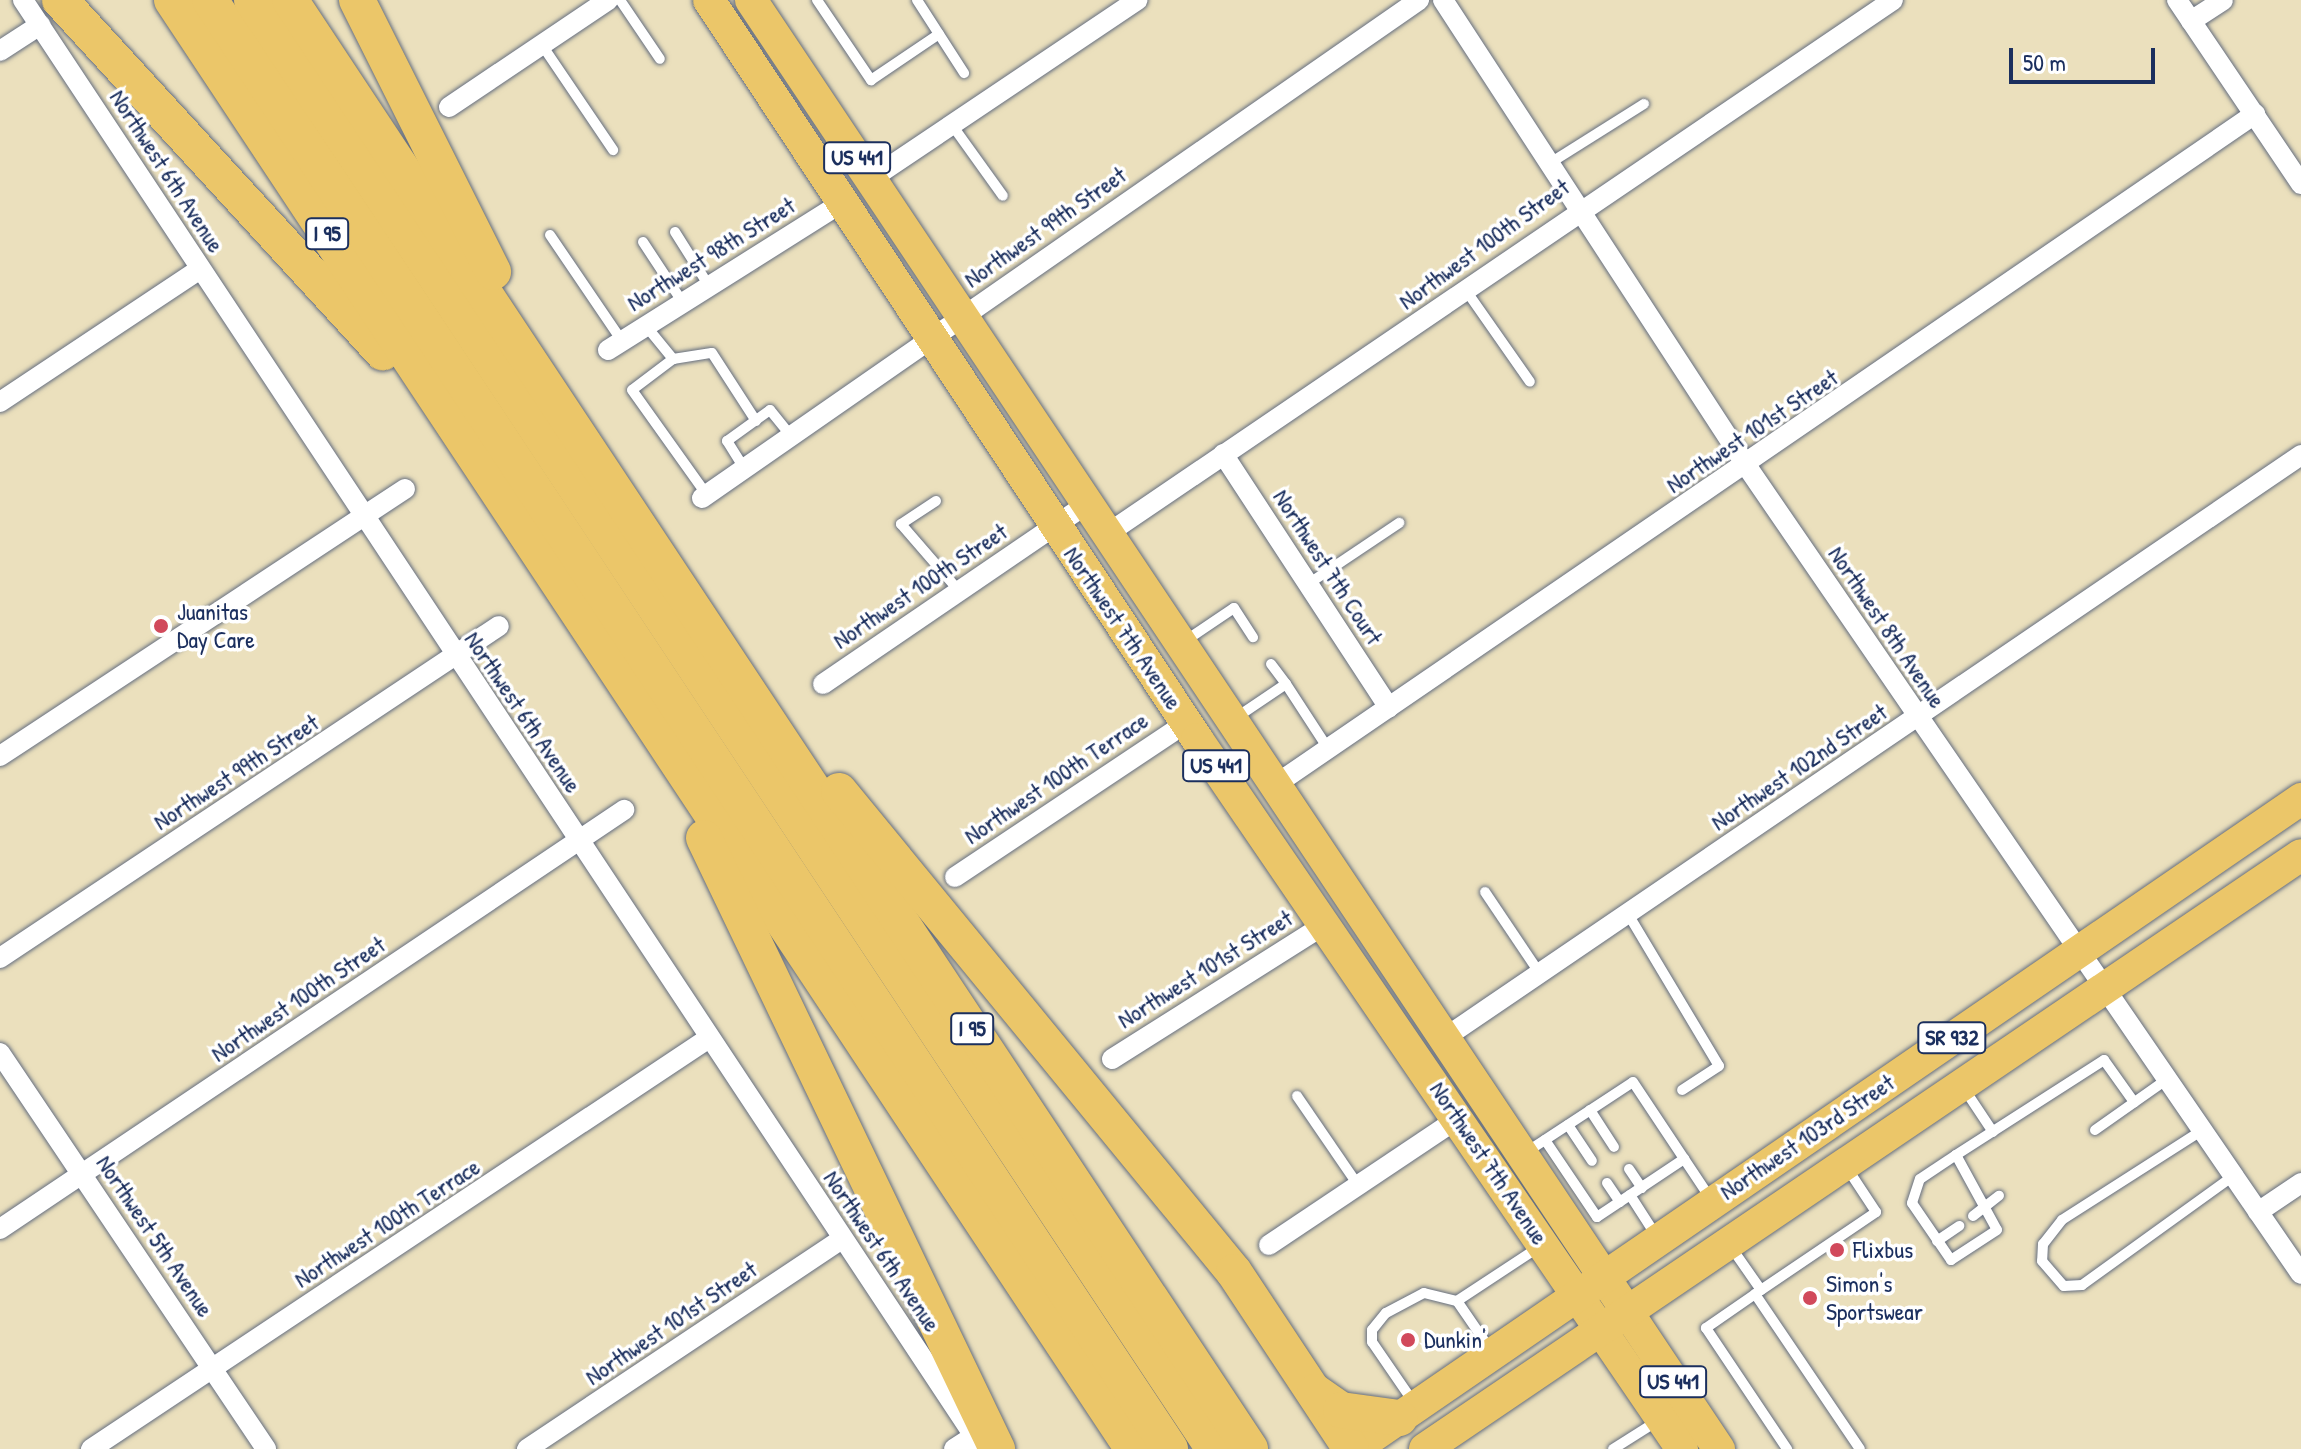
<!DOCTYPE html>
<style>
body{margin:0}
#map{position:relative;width:2301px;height:1449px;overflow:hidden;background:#ebe0bd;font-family:"Patrick Hand",sans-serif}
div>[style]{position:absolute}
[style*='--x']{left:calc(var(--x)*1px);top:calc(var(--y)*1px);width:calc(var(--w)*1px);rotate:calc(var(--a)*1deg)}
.roads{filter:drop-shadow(0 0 2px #646d7f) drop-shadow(0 0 2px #646d7f)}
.service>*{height:10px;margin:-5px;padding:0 5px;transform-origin:5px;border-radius:5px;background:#fff}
.minor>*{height:20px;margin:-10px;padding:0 10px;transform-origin:10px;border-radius:10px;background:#fff}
.primary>*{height:32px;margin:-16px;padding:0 16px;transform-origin:16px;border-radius:16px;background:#ebc669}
.motorway>*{height:36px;margin:-18px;padding:0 18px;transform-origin:18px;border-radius:18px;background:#ebc669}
.dots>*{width:22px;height:22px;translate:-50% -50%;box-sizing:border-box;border:4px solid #fff;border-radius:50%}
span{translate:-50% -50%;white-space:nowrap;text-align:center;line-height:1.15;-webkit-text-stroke:7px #fff;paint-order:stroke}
.shield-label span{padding:2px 6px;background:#fff;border:2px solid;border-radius:6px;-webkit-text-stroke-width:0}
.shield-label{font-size:22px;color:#1b2f5e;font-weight:700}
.street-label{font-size:24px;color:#1b2f5e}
.poi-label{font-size:24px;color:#1b2f5e}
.left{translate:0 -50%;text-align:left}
.scale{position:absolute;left:2009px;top:48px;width:146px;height:36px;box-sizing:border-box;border:4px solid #1b2f5e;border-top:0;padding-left:10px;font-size:24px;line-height:28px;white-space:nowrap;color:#1b2f5e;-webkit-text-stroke:6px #fff;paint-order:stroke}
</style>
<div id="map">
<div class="roads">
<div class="service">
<div style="--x:620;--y:0;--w:71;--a:55.9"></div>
<div style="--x:817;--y:0;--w:97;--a:56"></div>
<div style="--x:871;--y:80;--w:82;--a:-34.1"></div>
<div style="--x:917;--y:0;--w:87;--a:57.2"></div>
<div style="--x:542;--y:45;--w:127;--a:55.9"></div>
<div style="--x:952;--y:125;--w:87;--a:54.3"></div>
<div style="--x:1550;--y:163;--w:111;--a:-32.1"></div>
<div style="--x:675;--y:232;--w:64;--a:57.8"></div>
<div style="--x:550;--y:235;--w:128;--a:55.8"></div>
<div style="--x:643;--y:242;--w:73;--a:56.7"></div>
<div style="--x:1465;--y:289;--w:113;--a:55"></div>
<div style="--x:646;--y:326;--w:43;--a:50.7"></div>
<div style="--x:673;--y:359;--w:39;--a:-9"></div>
<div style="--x:712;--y:353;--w:81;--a:57.1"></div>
<div style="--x:673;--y:359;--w:51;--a:142.9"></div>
<div style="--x:632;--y:390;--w:129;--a:54.5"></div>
<div style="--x:744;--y:468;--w:32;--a:-122"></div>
<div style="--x:727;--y:441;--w:53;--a:-35.8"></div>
<div style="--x:770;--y:410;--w:33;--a:51"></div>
<div style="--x:936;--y:501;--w:42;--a:146.7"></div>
<div style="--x:901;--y:524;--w:89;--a:49.1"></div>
<div style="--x:1308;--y:584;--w:110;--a:-33.8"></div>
<div style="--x:1185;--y:641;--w:59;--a:-34"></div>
<div style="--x:1234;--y:608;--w:35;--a:57"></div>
<div style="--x:1271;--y:664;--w:25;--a:53"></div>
<div style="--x:1237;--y:717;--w:59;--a:-34"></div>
<div style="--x:1286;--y:684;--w:79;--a:56.9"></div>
<div style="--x:1485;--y:892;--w:99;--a:56.1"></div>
<div style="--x:1628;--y:914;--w:177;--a:59.1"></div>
<div style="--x:1719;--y:1066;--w:44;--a:147"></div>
<div style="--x:1963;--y:1087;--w:54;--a:56.3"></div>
<div style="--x:1297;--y:1096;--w:108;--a:55.6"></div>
<div style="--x:1590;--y:1110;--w:44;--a:57"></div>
<div style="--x:1568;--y:1125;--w:43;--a:56.3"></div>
<div style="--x:2095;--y:1130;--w:87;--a:-35.2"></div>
<div style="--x:2201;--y:1131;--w:165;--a:147.4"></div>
<div style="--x:2062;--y:1220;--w:31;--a:128"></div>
<div style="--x:2043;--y:1244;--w:17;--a:93"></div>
<div style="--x:2042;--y:1261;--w:33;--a:49"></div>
<div style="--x:2064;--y:1286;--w:18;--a:-3"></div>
<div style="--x:2082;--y:1285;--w:186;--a:-35.8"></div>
<div style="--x:1545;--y:1140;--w:93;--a:56"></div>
<div style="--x:1597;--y:1217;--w:105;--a:-33.7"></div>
<div style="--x:1525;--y:1153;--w:129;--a:-33.3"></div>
<div style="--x:1633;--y:1082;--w:143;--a:56.4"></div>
<div style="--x:1956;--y:1155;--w:85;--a:61.3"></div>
<div style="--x:1997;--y:1230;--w:55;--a:146.9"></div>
<div style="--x:1951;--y:1260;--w:69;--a:-124.4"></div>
<div style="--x:1912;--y:1203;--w:25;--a:-72"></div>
<div style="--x:1920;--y:1179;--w:43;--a:-33.7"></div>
<div style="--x:1956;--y:1155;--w:176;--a:-32.7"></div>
<div style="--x:2104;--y:1060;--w:52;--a:54.5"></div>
<div style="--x:1629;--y:1169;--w:23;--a:56"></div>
<div style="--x:1607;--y:1183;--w:23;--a:56"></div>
<div style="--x:1630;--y:1195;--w:50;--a:57.3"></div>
<div style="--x:1973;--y:1216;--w:33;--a:-38"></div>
<div style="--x:1937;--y:1241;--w:27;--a:-34"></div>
<div style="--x:1731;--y:1247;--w:52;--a:55.1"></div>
<div style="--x:1761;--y:1290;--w:67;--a:145.4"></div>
<div style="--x:1706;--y:1328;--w:146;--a:56.2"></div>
<div style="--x:1761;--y:1290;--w:139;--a:-34.1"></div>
<div style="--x:1876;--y:1212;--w:53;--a:-123.4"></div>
<div style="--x:1755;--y:1294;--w:187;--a:55.9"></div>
<div style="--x:1490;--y:1349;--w:58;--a:-124.5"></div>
<div style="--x:1457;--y:1301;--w:98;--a:-33.4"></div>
<div style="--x:1414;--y:1403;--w:74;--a:-124.5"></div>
<div style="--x:1372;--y:1342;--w:12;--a:-90"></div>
<div style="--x:1372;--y:1330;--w:22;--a:-51"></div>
<div style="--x:1386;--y:1313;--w:43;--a:-27.8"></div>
<div style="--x:1424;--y:1293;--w:34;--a:14"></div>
<div style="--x:1613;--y:1449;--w:54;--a:-32.2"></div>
</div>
<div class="minor">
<div style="--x:23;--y:0;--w:1731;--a:56.48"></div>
<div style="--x:1443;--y:0;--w:559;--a:56.91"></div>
<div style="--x:1748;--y:468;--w:977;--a:55.55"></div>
<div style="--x:2177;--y:0;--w:222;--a:56"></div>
<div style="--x:2191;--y:21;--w:38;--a:-33"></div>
<div style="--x:0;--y:51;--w:48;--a:-33"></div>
<div style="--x:449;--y:107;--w:192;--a:-33.9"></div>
<div style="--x:871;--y:179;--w:321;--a:-33.9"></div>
<div style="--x:608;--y:350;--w:278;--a:-32.2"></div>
<div style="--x:0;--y:402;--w:240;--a:-33.6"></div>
<div style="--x:1223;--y:454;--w:303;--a:56.8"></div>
<div style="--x:702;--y:498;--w:873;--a:-34.78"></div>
<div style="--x:1107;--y:534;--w:950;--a:-34.19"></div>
<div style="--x:823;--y:684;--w:320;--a:-34.3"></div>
<div style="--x:0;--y:756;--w:485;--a:-33.4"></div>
<div style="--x:1275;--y:785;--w:1188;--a:-34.4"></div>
<div style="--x:955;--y:877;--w:278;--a:-33.7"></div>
<div style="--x:0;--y:958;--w:599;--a:-33.64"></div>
<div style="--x:1443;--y:1039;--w:1038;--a:-34.24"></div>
<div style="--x:0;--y:1053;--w:477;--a:56.1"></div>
<div style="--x:1112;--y:1059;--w:254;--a:-32.3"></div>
<div style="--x:2258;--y:1212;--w:52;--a:-34"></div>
<div style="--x:0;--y:1229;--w:752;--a:-33.88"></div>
<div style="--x:1269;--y:1245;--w:229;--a:-33.8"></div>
<div style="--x:91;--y:1449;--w:742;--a:-33.63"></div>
<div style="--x:527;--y:1449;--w:379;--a:-33.7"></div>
<div style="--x:954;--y:1449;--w:24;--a:-33"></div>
</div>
<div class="primary">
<div style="--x:709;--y:0;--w:886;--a:56.56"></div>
<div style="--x:1197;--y:739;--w:860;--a:55.66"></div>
<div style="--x:751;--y:0;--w:1743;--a:56.26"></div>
<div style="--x:1354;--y:1449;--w:1149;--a:-34.46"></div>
<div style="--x:1425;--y:1449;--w:1058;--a:-34.14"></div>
</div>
<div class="motorway">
<div style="--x:60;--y:0;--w:478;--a:47.5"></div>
<div style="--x:172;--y:0;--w:1739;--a:56.45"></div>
<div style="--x:210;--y:0;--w:1738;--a:56.47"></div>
<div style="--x:252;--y:0;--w:1739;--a:56.42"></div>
<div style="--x:290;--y:0;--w:1738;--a:56.47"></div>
<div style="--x:357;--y:0;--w:304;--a:63.4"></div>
<div style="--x:839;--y:791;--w:622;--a:50.61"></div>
<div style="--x:1234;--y:1272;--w:212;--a:56.5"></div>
<div style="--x:704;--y:838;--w:678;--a:64.38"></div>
<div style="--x:1315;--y:1392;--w:32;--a:35"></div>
<div style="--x:1341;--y:1410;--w:59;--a:7.9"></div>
</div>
</div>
<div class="dots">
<div style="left:161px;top:626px;background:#d1495b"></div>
<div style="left:1837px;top:1250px;background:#d1495b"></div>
<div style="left:1810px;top:1298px;background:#d1495b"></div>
<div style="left:1408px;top:1340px;background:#d1495b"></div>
</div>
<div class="shield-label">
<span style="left:857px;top:158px">US 441</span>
<span style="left:327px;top:234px">I 95</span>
<span style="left:1216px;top:766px">US 441</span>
<span style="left:972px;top:1029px">I 95</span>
<span style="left:1952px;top:1038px">SR 932</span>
<span style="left:1673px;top:1382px">US 441</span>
</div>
<div class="street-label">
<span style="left:167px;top:171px;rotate:57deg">Northwest 6th Avenue</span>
<span style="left:1045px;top:227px;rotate:-35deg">Northwest 99th Street</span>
<span style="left:1484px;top:244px;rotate:-36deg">Northwest 100th Street</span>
<span style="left:711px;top:254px;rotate:-32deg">Northwest 98th Street</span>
<span style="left:1752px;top:431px;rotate:-34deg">Northwest 101st Street</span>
<span style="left:1328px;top:567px;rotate:57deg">Northwest 7th Court</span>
<span style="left:920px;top:586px;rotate:-34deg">Northwest 100th Street</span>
<span style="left:1887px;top:627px;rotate:56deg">Northwest 8th Avenue</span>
<span style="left:1123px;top:628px;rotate:56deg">Northwest 7th Avenue</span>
<span style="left:523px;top:712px;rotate:56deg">Northwest 6th Avenue</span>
<span style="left:1799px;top:767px;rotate:-34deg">Northwest 102nd Street</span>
<span style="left:236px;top:772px;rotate:-33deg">Northwest 99th Street</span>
<span style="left:1056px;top:778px;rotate:-34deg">Northwest 100th Terrace</span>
<span style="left:1205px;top:969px;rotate:-32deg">Northwest 101st Street</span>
<span style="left:298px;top:999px;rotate:-34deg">Northwest 100th Street</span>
<span style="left:1807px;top:1137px;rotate:-34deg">Northwest 103rd Street</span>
<span style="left:1489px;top:1163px;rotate:56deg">Northwest 7th Avenue</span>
<span style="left:387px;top:1223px;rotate:-33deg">Northwest 100th Terrace</span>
<span style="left:155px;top:1236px;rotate:56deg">Northwest 5th Avenue</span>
<span style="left:882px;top:1251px;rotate:56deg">Northwest 6th Avenue</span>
<span style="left:671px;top:1323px;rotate:-34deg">Northwest 101st Street</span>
</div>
<div class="poi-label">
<span class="left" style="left:177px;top:626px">Juanitas<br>Day Care</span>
<span class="left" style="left:1853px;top:1250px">Flixbus</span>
<span class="left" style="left:1826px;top:1298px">Simon's<br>Sportswear</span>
<span class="left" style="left:1424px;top:1340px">Dunkin'</span>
</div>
<div class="scale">50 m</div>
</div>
